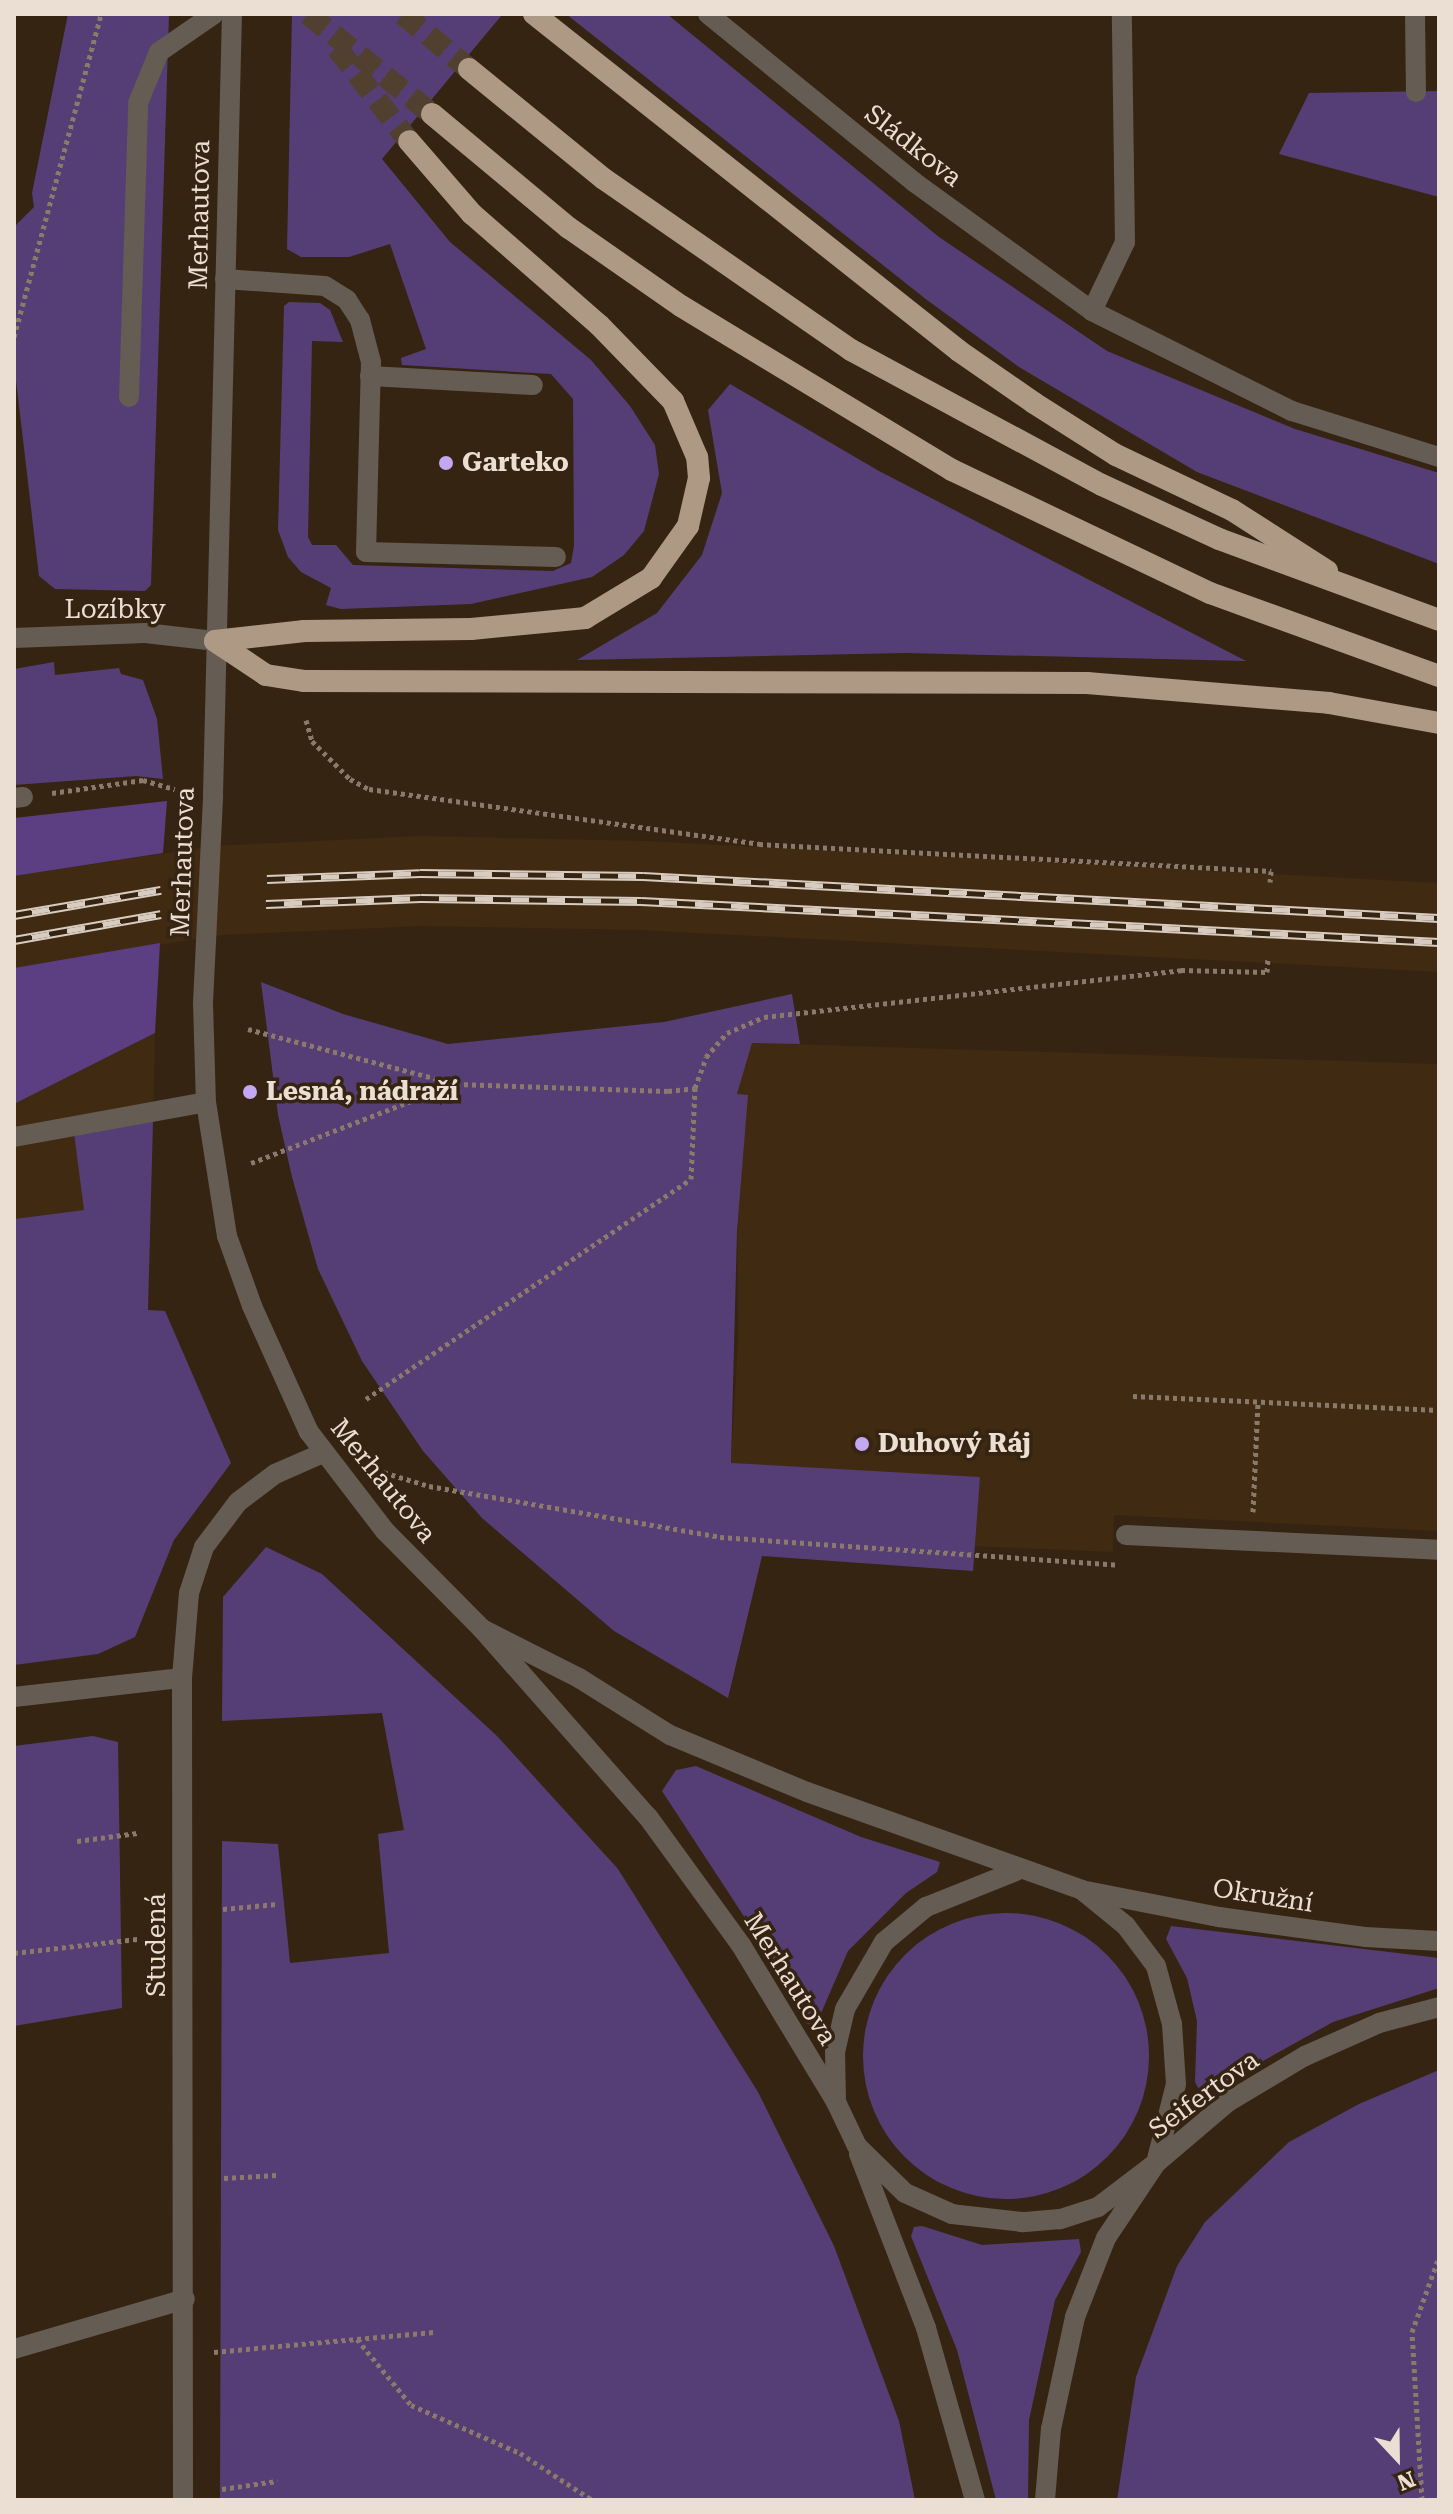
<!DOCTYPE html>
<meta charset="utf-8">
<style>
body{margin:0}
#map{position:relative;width:1453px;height:2514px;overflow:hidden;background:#362412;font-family:"Roboto Serif",serif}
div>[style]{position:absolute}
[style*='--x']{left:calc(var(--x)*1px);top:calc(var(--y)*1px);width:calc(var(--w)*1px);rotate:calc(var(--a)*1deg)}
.built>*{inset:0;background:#412a12}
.green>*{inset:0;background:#553e75}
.round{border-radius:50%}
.forest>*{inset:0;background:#5c3e83}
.trunk-tunnel>*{height:22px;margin-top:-11px;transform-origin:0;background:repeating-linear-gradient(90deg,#51402f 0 22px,transparent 0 33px)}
.path>*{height:5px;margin-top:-2.5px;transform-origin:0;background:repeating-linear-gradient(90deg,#897a6b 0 4px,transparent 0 8px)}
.service>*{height:20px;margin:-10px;padding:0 10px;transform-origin:10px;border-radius:10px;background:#655c53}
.minor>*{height:20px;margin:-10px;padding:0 10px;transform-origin:10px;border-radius:10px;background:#655c53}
.tertiary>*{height:20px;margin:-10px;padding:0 10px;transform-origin:10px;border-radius:10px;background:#655c53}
.trunk>*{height:22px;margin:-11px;padding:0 11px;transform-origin:11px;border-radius:11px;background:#ae9985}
.rail>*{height:9px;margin-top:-4.5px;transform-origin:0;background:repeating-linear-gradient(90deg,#362412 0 18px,#d8ccc0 0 36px);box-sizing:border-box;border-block:2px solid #d8ccc0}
.tertiary-bridge>*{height:20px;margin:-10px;padding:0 10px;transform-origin:10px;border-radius:10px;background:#655c53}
.dots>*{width:22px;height:22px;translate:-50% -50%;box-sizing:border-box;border:4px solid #362412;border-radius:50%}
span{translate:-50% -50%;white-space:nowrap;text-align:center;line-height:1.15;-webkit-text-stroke:7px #362412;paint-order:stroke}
.street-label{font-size:26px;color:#ebdfd4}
.poi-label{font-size:26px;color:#ebdfd4;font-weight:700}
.left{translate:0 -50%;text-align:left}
.frame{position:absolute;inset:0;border:16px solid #ebdfd4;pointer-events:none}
.north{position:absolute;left:1357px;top:2418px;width:80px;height:80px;-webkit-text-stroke:6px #362412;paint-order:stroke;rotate:158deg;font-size:22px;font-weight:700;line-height:32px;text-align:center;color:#ebdfd4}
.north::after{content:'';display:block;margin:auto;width:28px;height:36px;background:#ebdfd4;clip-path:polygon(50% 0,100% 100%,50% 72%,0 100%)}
</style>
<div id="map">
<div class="built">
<div style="clip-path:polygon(419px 836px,646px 841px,1439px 883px,1439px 972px,642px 930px,420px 926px,222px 935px,14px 968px,14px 876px,214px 846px)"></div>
<div style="clip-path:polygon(155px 1033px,153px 1121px,84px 1210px,14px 1219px,14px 1104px)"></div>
<div style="clip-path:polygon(751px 1043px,1439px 1064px,1439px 1531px,1114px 1515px,1113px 1552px,972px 1546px,980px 1477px,731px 1464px,738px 1341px,737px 1095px)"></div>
</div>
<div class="green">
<div style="clip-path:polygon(68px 14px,169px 14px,151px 585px,145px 591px,55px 589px,39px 576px,14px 363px,14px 227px,34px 207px,32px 193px)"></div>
<div style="clip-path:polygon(292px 14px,501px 16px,382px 159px,450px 242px,591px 360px,630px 406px,655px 445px,659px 474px,644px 531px,624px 555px,592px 577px,471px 604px,341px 609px,326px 605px,331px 588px,301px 572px,288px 557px,278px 530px,284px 306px,289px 302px,320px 303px,330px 310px,343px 342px,312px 341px,308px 537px,312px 545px,336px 545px,353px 565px,553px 571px,571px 563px,574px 546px,573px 399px,551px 374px,402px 365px,401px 358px,426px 349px,390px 244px,349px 257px,301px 257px,287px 249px)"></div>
<div style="clip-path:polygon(566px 14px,667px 14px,939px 237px,1107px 351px,1295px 429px,1439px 473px,1439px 564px,1197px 472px,1019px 367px,927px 300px)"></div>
<div style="clip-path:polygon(1439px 91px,1439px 197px,1279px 154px,1309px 93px)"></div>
<div style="clip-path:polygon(730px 384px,879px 471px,1246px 661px,906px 653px,577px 660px,657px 613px,702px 555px,722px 493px,708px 410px)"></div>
<div style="clip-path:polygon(54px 662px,55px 675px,119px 668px,121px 674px,143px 680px,157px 719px,163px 779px,136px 776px,14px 785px,14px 669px)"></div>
<div style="clip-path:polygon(261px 982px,343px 1014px,448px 1044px,664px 1022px,792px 994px,800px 1044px,752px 1043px,737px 1094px,748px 1095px,737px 1231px,731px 1463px,980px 1477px,973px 1571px,762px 1556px,728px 1698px,614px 1631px,482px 1518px,423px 1451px,362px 1361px,318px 1269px,292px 1177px,278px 1115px)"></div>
<div style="clip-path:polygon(153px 1121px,148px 1310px,165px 1311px,231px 1463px,174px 1540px,135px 1637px,98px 1654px,14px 1665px,14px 1219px,84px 1210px,74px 1133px)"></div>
<div style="clip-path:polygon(266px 1547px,322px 1574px,497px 1736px,618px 1869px,758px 2092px,834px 2246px,899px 2421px,915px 2500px,220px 2500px,222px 1841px,278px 1844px,290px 1963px,389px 1953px,378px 1834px,404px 1830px,382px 1713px,222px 1721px,223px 1597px)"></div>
<div style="clip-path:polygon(93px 1736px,118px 1742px,122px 2008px,14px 2026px,14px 1746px)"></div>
<div style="clip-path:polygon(696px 1766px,861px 1837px,940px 1862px,937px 1872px,906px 1893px,848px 1951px,815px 2027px,806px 2023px,779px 1970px,662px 1791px,676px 1770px)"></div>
<div class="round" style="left:863px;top:1913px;width:286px;height:286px"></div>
<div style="clip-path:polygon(1171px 1926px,1439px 1958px,1439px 1988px,1333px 2022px,1202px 2095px,1195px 2082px,1197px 2021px,1187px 1978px,1166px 1939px)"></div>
<div style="clip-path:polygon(1439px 2070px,1439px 2500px,1117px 2500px,1136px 2377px,1177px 2266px,1205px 2222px,1289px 2142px,1359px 2104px)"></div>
<div style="clip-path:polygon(922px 2226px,982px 2245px,1079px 2239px,1081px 2252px,1055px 2300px,1029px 2420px,1028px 2500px,996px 2500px,957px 2350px,911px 2236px,914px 2227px)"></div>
</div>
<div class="forest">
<div style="clip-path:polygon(167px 801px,163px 853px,14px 876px,14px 818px)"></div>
<div style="clip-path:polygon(160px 943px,155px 1033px,14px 1104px,14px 968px)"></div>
</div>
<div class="trunk-tunnel">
<div style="--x:308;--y:14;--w:159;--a:38.9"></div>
<div style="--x:403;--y:14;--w:86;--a:39.8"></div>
<div style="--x:337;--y:48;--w:118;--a:52.3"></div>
</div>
<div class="path">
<div style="--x:14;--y:337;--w:335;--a:-74.9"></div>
<div style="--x:306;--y:720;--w:22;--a:74"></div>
<div style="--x:312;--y:741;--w:54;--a:45"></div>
<div style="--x:350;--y:779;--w:21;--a:28"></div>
<div style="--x:369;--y:789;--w:394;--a:8"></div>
<div style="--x:759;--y:844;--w:513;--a:3.02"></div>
<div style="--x:1271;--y:871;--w:11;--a:95"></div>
<div style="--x:52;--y:793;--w:92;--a:-8.1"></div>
<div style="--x:143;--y:780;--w:33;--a:16"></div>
<div style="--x:248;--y:1029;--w:215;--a:14.8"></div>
<div style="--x:456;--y:1084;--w:212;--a:1.9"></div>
<div style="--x:668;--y:1091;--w:27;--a:-6"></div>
<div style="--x:695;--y:1088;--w:33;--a:-70"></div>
<div style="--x:706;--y:1057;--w:32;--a:-49"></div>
<div style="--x:727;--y:1033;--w:40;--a:-23.4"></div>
<div style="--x:764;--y:1017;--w:420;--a:-6.4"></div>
<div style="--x:1181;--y:970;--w:86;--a:1.3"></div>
<div style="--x:1267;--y:972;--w:13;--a:-86"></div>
<div style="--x:251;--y:1163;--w:219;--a:-21.2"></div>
<div style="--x:1133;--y:1396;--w:306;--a:2.6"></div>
<div style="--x:366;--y:1399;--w:392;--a:-34.1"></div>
<div style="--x:691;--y:1179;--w:91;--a:-87.5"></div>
<div style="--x:376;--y:1470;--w:55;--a:16.8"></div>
<div style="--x:429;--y:1486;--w:295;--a:9.9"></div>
<div style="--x:720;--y:1537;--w:399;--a:4"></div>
<div style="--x:1253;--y:1512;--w:110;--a:-87.4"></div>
<div style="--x:77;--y:1841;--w:61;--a:-7.6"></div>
<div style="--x:223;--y:1909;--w:54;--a:-5.3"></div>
<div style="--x:14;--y:1953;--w:124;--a:-6.5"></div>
<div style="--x:224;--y:2178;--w:53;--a:-3.2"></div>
<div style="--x:357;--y:2339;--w:85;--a:50.7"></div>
<div style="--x:411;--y:2405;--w:119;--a:23.8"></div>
<div style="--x:520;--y:2453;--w:86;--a:33.1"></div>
<div style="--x:214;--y:2352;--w:221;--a:-5.2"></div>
<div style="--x:222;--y:2489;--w:56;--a:-8.3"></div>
<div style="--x:1422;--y:2500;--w:168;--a:-93.4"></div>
<div style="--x:1412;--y:2332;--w:80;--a:-70.2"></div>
</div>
<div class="service">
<div style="--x:225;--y:279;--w:100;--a:4"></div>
<div style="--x:325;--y:286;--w:26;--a:32"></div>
<div style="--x:347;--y:300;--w:24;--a:57"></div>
<div style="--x:360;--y:320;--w:43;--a:75.3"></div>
<div style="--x:371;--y:362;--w:190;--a:91.5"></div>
<div style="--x:366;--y:552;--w:190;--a:1.5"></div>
<div style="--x:370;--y:376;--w:163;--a:3.2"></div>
<div style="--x:129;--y:397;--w:294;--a:-88.2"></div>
<div style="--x:138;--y:103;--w:55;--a:-67.6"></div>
<div style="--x:159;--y:52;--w:67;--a:-34.6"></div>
<div style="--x:14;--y:798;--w:9;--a:-6"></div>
<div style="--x:14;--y:1137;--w:195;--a:-10.3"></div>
<div style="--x:1126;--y:1535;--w:313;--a:2.7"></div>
</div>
<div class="minor">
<div style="--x:708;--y:14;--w:266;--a:39.2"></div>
<div style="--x:914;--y:182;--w:220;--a:35.9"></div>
<div style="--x:1092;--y:311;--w:224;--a:26.6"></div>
<div style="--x:1292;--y:411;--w:154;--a:17.4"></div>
<div style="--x:1415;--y:14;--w:78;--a:89.3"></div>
<div style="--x:1092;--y:311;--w:76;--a:-64.4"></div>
<div style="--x:1125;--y:242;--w:228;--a:-90.8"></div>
<div style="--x:14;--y:638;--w:131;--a:-2.2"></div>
<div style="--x:145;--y:633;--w:70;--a:6.5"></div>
<div style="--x:14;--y:1697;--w:169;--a:-6.5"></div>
<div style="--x:14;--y:2349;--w:178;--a:-16.3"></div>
<div style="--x:183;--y:2500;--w:822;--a:-90.07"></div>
<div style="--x:182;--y:1678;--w:85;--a:-85.3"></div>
<div style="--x:189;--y:1593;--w:48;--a:-71.9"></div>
<div style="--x:204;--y:1547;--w:56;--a:-52.9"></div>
<div style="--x:238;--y:1502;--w:46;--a:-37.1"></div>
<div style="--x:275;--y:1474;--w:52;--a:-23.6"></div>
</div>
<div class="tertiary">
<div style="--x:213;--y:795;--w:781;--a:-88.61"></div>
<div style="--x:203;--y:1003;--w:99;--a:88.3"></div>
<div style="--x:206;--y:1102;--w:136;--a:81.1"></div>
<div style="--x:227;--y:1236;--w:74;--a:70.3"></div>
<div style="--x:252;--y:1306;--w:138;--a:65.7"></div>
<div style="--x:309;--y:1432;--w:125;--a:52.5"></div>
<div style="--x:385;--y:1531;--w:138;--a:45.3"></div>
<div style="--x:482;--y:1629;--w:251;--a:48.6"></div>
<div style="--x:648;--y:1817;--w:158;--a:54"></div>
<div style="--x:741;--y:1945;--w:184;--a:58.8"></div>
<div style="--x:482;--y:1629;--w:109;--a:26.8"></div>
<div style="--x:579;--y:1678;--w:107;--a:32.1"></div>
<div style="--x:670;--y:1735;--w:148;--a:22.6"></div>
<div style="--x:807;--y:1792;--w:292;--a:19.6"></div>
<div style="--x:1082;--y:1890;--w:57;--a:39.3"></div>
<div style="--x:1126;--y:1926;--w:50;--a:53.1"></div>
<div style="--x:1156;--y:1966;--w:60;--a:74.6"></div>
<div style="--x:1172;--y:2024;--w:60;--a:86.2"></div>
<div style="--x:1176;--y:2084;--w:81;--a:104.2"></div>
<div style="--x:1156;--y:2163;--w:73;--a:142.8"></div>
<div style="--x:1098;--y:2207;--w:40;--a:162"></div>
<div style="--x:1060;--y:2219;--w:38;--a:175"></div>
<div style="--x:1022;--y:2222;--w:70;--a:-173.5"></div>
<div style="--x:952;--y:2214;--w:51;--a:-155.9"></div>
<div style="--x:905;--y:2193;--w:67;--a:-135.6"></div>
<div style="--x:857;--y:2146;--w:49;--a:-115.5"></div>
<div style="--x:836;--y:2102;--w:50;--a:-91.1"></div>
<div style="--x:835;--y:2052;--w:44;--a:-76.9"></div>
<div style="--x:845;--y:2009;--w:78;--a:-59.8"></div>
<div style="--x:884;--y:1942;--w:55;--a:-39.8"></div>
<div style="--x:926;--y:1907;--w:97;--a:-21.8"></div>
<div style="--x:1086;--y:1891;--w:136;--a:11.1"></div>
<div style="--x:1219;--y:1917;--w:147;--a:7.8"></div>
<div style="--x:1365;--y:1937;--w:74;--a:3.1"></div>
<div style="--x:859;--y:2154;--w:186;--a:68.9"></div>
<div style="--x:926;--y:2328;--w:179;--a:74.1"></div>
<div style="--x:1045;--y:2500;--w:71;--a:-85.2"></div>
<div style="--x:1051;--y:2429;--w:115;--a:-77.9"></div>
<div style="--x:1075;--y:2317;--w:85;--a:-68.6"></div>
<div style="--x:1106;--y:2238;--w:90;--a:-56.3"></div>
<div style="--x:1156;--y:2163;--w:94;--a:-40.3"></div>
<div style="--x:1228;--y:2102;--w:90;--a:-30.9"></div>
<div style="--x:1305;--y:2056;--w:81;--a:-24"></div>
<div style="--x:1379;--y:2023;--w:62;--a:-14.9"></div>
</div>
<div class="trunk">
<div style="--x:534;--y:14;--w:542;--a:38.41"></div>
<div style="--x:959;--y:351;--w:91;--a:34.7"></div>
<div style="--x:1034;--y:403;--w:97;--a:32.4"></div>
<div style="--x:1116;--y:455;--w:128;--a:25.4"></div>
<div style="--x:1232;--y:510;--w:113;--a:32.7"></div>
<div style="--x:469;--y:69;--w:174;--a:39.2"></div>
<div style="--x:604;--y:179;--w:300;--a:34.7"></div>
<div style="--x:851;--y:350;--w:285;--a:28.3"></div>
<div style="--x:1102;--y:485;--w:129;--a:24.8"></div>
<div style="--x:1219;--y:539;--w:234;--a:20.2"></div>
<div style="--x:432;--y:114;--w:178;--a:39.8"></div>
<div style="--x:569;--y:228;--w:136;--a:34.9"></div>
<div style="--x:681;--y:306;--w:317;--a:31.2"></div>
<div style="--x:952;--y:470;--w:286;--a:25.5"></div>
<div style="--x:1210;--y:593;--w:244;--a:19.9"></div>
<div style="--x:215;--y:641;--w:61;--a:33.7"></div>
<div style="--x:266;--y:675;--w:38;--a:9"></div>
<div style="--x:304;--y:681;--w:783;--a:0.15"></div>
<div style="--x:1087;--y:683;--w:243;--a:4.7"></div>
<div style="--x:1329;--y:703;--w:112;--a:10.3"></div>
<div style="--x:215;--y:641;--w:90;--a:-6.4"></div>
<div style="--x:304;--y:631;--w:167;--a:-0.7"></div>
<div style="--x:471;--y:629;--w:115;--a:-5.5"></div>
<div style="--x:585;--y:618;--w:77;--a:-31.2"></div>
<div style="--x:651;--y:578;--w:64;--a:-54.6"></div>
<div style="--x:688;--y:526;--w:49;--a:-77.1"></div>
<div style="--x:699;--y:478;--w:21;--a:-95"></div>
<div style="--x:697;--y:457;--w:61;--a:-113.2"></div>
<div style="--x:673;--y:401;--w:106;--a:-134.2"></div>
<div style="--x:599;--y:325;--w:169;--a:-138.8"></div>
<div style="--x:472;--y:214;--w:96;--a:-130.8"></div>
</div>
<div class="rail">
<div style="--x:267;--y:879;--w:153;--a:-2.2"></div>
<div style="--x:420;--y:873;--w:223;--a:0.8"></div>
<div style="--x:643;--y:876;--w:797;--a:3.02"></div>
<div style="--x:266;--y:904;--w:155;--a:-2.2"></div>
<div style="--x:421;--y:898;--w:220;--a:0.8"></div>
<div style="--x:641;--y:901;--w:799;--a:2.94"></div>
<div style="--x:14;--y:915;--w:149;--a:-9.7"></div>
<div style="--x:14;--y:940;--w:149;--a:-10"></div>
</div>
<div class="tertiary-bridge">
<div style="--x:203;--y:1003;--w:208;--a:-87.2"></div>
</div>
<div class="dots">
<div style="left:446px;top:463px;background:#c4a7f1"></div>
<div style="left:250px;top:1092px;background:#c4a7f1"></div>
<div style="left:862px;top:1444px;background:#c4a7f1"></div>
</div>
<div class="street-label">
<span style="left:913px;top:146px;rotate:38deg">Sládkova</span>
<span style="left:200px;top:215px;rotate:-89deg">Merhautova</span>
<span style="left:115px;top:610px">Lozíbky</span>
<span style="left:183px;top:862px;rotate:-88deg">Merhautova</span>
<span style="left:383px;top:1481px;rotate:51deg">Merhautova</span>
<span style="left:1263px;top:1896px;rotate:9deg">Okružní</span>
<span style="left:157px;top:1945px;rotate:-90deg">Studená</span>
<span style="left:790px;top:1979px;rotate:58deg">Merhautova</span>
<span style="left:1204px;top:2095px;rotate:-36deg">Seifertova</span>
</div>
<div class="poi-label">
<span class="left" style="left:462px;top:463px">Garteko</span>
<span class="left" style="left:266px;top:1092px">Lesná, nádraží</span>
<span class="left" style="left:878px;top:1444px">Duhový Ráj</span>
</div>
<div class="frame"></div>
<div class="north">N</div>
</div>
